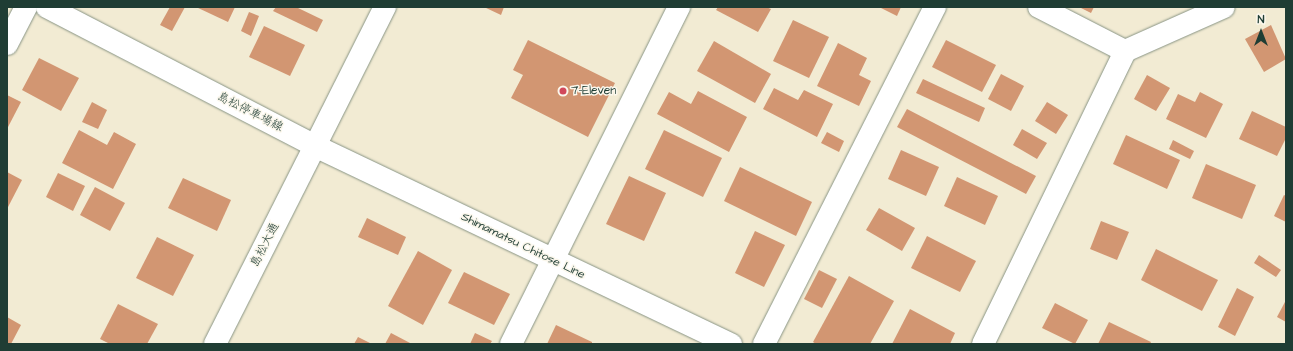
<!DOCTYPE html>
<meta charset="utf-8">
<style>
body{margin:0}
#map{position:relative;width:1293px;height:351px;overflow:hidden;background:#f2ebd3;font-family:"Architects Daughter","Klee One",sans-serif}
div>[style]{position:absolute}
[style*='--x']{left:calc(var(--x)*1px);top:calc(var(--y)*1px);width:calc(var(--w)*1px);rotate:calc(var(--a)*1deg)}
.building>*{inset:0;background:#d29672}
.roads{filter:drop-shadow(0 0 1px #889484) drop-shadow(0 0 1px #889484)}
.minor>*{height:22px;margin:-11px;padding:0 11px;transform-origin:11px;border-radius:11px;background:#fff}
.major>*{height:22px;margin:-11px;padding:0 11px;transform-origin:11px;border-radius:11px;background:#fff}
.dots>*{width:11px;height:11px;translate:-50% -50%;box-sizing:border-box;border:2px solid #fbf7ec;border-radius:50%}
span{translate:-50% -50%;white-space:nowrap;text-align:center;line-height:1.15;-webkit-text-stroke:3px #fbf7ec;paint-order:stroke}
.poi-label{font-size:12px;color:#1f3d34}
.left{translate:0 -50%;text-align:left}
.street-label{font-size:12px;color:#1f3d34}
.frame{position:absolute;inset:0;border:8px solid #1f3d34;pointer-events:none}
.north{position:absolute;left:1241px;top:12px;width:40px;height:40px;-webkit-text-stroke:3px #fbf7ec;paint-order:stroke;rotate:0deg;font-size:11px;font-weight:700;line-height:16px;text-align:center;color:#1f3d34}
.north::after{content:'';display:block;margin:auto;width:14px;height:18px;background:#1f3d34;clip-path:polygon(50% 0,100% 100%,50% 72%,0 100%)}
</style>
<div id="map">
<div class="building">
<div style="clip-path:polygon(170px 7px,185px 7px,172px 31px,160px 25px)"></div>
<div style="clip-path:polygon(196px 7px,235px 7px,228px 22px)"></div>
<div style="clip-path:polygon(276px 7px,296px 7px,323px 20px,317px 32px,273px 11px)"></div>
<div style="clip-path:polygon(484px 7px,504px 7px,501px 15px)"></div>
<div style="clip-path:polygon(718px 7px,766px 7px,771px 9px,758px 32px,716px 10px)"></div>
<div style="clip-path:polygon(879px 7px,901px 7px,897px 16px)"></div>
<div style="clip-path:polygon(1079px 7px,1094px 7px,1091px 13px)"></div>
<div style="clip-path:polygon(249px 12px,259px 16px,251px 36px,241px 31px)"></div>
<div style="clip-path:polygon(793px 20px,829px 37px,809px 78px,773px 61px)"></div>
<div style="clip-path:polygon(1271px 25px,1286px 59px,1264px 72px,1245px 39px)"></div>
<div style="clip-path:polygon(264px 26px,305px 45px,290px 76px,249px 57px)"></div>
<div style="clip-path:polygon(528px 40px,615px 83px,588px 137px,511px 98px,523px 75px,513px 70px)"></div>
<div style="clip-path:polygon(946px 40px,996px 65px,982px 92px,932px 67px)"></div>
<div style="clip-path:polygon(714px 41px,771px 74px,755px 103px,697px 71px)"></div>
<div style="clip-path:polygon(838px 43px,867px 58px,859px 75px,871px 81px,859px 106px,817px 86px)"></div>
<div style="clip-path:polygon(39px 58px,79px 78px,61px 111px,22px 90px)"></div>
<div style="clip-path:polygon(1001px 74px,1024px 86px,1011px 111px,988px 99px)"></div>
<div style="clip-path:polygon(1147px 75px,1170px 88px,1156px 111px,1134px 99px)"></div>
<div style="clip-path:polygon(923px 79px,985px 108px,979px 122px,916px 93px)"></div>
<div style="clip-path:polygon(774px 88px,798px 100px,804px 90px,833px 104px,817px 137px,763px 109px)"></div>
<div style="clip-path:polygon(698px 91px,747px 117px,729px 152px,657px 114px,669px 92px,691px 104px)"></div>
<div style="clip-path:polygon(1200px 92px,1223px 104px,1206px 138px,1166px 119px,1178px 94px,1195px 102px)"></div>
<div style="clip-path:polygon(7px 95px,21px 102px,7px 129px)"></div>
<div style="clip-path:polygon(92px 102px,107px 110px,98px 129px,82px 122px)"></div>
<div style="clip-path:polygon(1047px 102px,1068px 115px,1056px 134px,1035px 121px)"></div>
<div style="clip-path:polygon(907px 109px,1036px 176px,1026px 194px,897px 127px)"></div>
<div style="clip-path:polygon(1252px 111px,1286px 127px,1286px 138px,1277px 156px,1239px 139px)"></div>
<div style="clip-path:polygon(1022px 129px,1047px 143px,1037px 159px,1013px 145px)"></div>
<div style="clip-path:polygon(79px 130px,107px 145px,114px 132px,136px 144px,113px 189px,62px 163px)"></div>
<div style="clip-path:polygon(664px 130px,722px 158px,703px 197px,645px 169px)"></div>
<div style="clip-path:polygon(827px 132px,844px 141px,839px 152px,821px 143px)"></div>
<div style="clip-path:polygon(1126px 135px,1180px 160px,1167px 189px,1113px 164px)"></div>
<div style="clip-path:polygon(1173px 140px,1194px 151px,1190px 159px,1169px 149px)"></div>
<div style="clip-path:polygon(901px 150px,939px 167px,926px 196px,888px 179px)"></div>
<div style="clip-path:polygon(1206px 164px,1256px 185px,1242px 219px,1192px 198px)"></div>
<div style="clip-path:polygon(740px 167px,812px 202px,796px 236px,724px 201px)"></div>
<div style="clip-path:polygon(7px 172px,22px 180px,7px 209px)"></div>
<div style="clip-path:polygon(58px 173px,85px 186px,73px 211px,46px 197px)"></div>
<div style="clip-path:polygon(629px 176px,666px 193px,644px 241px,606px 224px)"></div>
<div style="clip-path:polygon(957px 177px,998px 196px,985px 225px,944px 206px)"></div>
<div style="clip-path:polygon(183px 178px,231px 200px,217px 231px,168px 208px)"></div>
<div style="clip-path:polygon(95px 187px,125px 203px,110px 231px,80px 215px)"></div>
<div style="clip-path:polygon(1284px 195px,1286px 196px,1286px 222px,1274px 216px)"></div>
<div style="clip-path:polygon(879px 208px,915px 228px,902px 251px,866px 230px)"></div>
<div style="clip-path:polygon(367px 218px,406px 237px,398px 255px,358px 237px)"></div>
<div style="clip-path:polygon(1101px 221px,1129px 232px,1117px 260px,1090px 249px)"></div>
<div style="clip-path:polygon(755px 231px,785px 245px,764px 287px,735px 273px)"></div>
<div style="clip-path:polygon(927px 236px,976px 261px,960px 292px,911px 268px)"></div>
<div style="clip-path:polygon(157px 237px,194px 255px,173px 296px,136px 278px)"></div>
<div style="clip-path:polygon(1156px 249px,1218px 280px,1202px 311px,1141px 280px)"></div>
<div style="clip-path:polygon(418px 251px,452px 270px,423px 325px,388px 306px)"></div>
<div style="clip-path:polygon(1259px 255px,1281px 270px,1276px 277px,1254px 263px)"></div>
<div style="clip-path:polygon(819px 270px,837px 279px,822px 308px,804px 299px)"></div>
<div style="clip-path:polygon(464px 272px,510px 294px,494px 325px,448px 303px)"></div>
<div style="clip-path:polygon(849px 276px,894px 301px,870px 344px,816px 344px,813px 342px)"></div>
<div style="clip-path:polygon(1237px 288px,1254px 297px,1235px 336px,1218px 327px)"></div>
<div style="clip-path:polygon(1286px 300px,1286px 322px,1277px 317px)"></div>
<div style="clip-path:polygon(1055px 303px,1088px 320px,1075px 344px,1042px 328px)"></div>
<div style="clip-path:polygon(118px 304px,158px 324px,147px 344px,110px 344px,100px 339px)"></div>
<div style="clip-path:polygon(910px 309px,955px 333px,950px 344px,892px 344px)"></div>
<div style="clip-path:polygon(7px 317px,21px 325px,11px 344px,7px 344px)"></div>
<div style="clip-path:polygon(1109px 322px,1151px 342px,1150px 344px,1098px 344px)"></div>
<div style="clip-path:polygon(556px 325px,592px 342px,592px 344px,547px 344px)"></div>
<div style="clip-path:polygon(391px 333px,412px 344px,385px 344px)"></div>
<div style="clip-path:polygon(475px 333px,492px 341px,490px 344px,470px 344px)"></div>
<div style="clip-path:polygon(358px 337px,372px 344px,354px 344px)"></div>
</div>
<div class="roads">
<div class="minor">
<div style="--x:1039;--y:7;--w:97;--a:27.1"></div>
<div style="--x:7;--y:44;--w:42;--a:-62.8"></div>
<div style="--x:215;--y:344;--w:222;--a:-63.2"></div>
<div style="--x:511;--y:344;--w:377;--a:-63.5"></div>
<div style="--x:764;--y:344;--w:378;--a:-63.1"></div>
<div style="--x:983;--y:344;--w:326;--a:-64.1"></div>
<div style="--x:1125;--y:51;--w:108;--a:-24"></div>
</div>
<div class="major">
<div style="--x:47;--y:7;--w:302;--a:27.4"></div>
<div style="--x:315;--y:146;--w:461;--a:25.5"></div>
<div style="--x:315;--y:146;--w:156;--a:-63.3"></div>
</div>
</div>
<div class="dots">
<div style="left:563px;top:91px;background:#d1495b"></div>
</div>
<div class="poi-label">
<span class="left" style="left:571px;top:91px">7-Eleven</span>
</div>
<div class="street-label">
<span style="left:250px;top:112px;rotate:27deg">島松停車場線</span>
<span style="left:265px;top:245px;rotate:-63deg">島松大通</span>
<span style="left:523px;top:246px;rotate:26deg">Shimamatsu Chitose Line</span>
</div>
<div class="frame"></div>
<div class="north">N</div>
</div>
